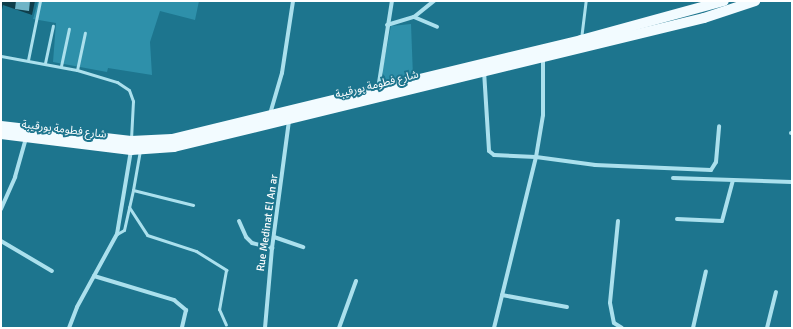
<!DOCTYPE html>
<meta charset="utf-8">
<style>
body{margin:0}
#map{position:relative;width:793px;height:329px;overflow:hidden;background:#1d758e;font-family:Signika,"Noto Sans Arabic",sans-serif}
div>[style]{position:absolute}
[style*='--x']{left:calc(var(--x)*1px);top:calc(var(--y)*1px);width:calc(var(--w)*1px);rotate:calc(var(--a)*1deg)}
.green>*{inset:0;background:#2e90aa}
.shadow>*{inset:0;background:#0007}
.building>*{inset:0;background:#70b4c7}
.service>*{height:3px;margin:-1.5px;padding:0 1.5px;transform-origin:1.5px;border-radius:1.5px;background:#abe0ed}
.minor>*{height:4px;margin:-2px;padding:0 2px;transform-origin:2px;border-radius:2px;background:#abe0ed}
.primary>*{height:10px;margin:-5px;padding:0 5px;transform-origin:5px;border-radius:5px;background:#f2fbff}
span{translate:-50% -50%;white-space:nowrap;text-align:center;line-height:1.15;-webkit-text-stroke:4px #1d758e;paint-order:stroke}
.street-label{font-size:11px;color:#fff}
.frame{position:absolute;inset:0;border:2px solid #fff;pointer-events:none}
</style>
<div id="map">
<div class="green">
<div style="clip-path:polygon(38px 1px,199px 1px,195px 20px,160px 11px,150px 42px,152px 75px,108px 68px,107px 72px,53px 62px,56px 23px,33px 19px)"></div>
<div style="clip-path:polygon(411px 24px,413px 77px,388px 83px,382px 72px,391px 26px)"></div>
</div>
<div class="shadow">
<div style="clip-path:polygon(1px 1px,35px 1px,32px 15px,3px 5px,1px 14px)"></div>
</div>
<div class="building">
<div style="clip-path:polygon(16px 1px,30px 1px,29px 11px,15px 9px)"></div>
</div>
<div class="service">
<div style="--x:581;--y:39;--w:38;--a:-83"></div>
<div style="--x:1;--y:56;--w:77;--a:10.4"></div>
<div style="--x:77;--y:70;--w:42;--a:16.7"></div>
<div style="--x:117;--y:82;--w:14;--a:34"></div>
<div style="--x:129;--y:90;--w:12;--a:70"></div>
<div style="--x:133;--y:101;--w:39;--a:93"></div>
<div style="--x:28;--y:60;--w:60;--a:-78.5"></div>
<div style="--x:45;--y:63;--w:38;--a:-78"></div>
<div style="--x:61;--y:66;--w:38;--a:-78"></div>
<div style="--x:77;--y:70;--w:38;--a:-78"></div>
<div style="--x:133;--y:190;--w:39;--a:-80"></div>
<div style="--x:129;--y:207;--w:33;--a:57"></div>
<div style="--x:147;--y:235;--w:52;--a:18.1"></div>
<div style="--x:196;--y:251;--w:36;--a:32"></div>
<div style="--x:226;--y:270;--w:40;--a:100"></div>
<div style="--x:219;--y:309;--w:17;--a:66"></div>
<div style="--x:117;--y:234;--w:8;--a:-30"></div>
<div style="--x:124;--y:230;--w:41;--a:-77.3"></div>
<div style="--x:133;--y:190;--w:62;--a:14"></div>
</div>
<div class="minor">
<div style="--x:414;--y:17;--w:26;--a:-39"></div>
<div style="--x:387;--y:25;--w:28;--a:-17"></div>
<div style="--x:414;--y:17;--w:25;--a:23"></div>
<div style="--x:484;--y:71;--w:80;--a:86.4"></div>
<div style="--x:489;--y:151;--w:6;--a:39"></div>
<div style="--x:494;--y:155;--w:42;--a:2.7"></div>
<div style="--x:536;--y:157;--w:60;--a:7.7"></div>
<div style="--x:595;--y:165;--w:116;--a:2.5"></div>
<div style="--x:711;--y:170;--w:9;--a:-58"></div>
<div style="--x:716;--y:162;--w:36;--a:-85"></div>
<div style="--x:378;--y:89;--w:89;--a:-81"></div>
<div style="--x:270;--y:114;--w:43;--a:-73.7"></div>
<div style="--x:282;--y:73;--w:73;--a:-81.3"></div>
<div style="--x:791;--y:133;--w:1;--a:0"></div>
<div style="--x:673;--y:178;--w:119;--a:1.9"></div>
<div style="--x:1;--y:209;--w:35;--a:-66"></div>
<div style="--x:15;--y:177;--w:41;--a:-74.2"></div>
<div style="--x:677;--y:219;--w:45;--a:2.5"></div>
<div style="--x:722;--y:221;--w:42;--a:-75"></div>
<div style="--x:239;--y:221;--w:17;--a:66"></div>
<div style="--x:246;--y:237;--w:8;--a:45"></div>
<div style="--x:252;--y:243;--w:21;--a:14"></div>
<div style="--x:618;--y:221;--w:82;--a:95.6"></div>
<div style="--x:610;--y:303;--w:20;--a:79"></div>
<div style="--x:614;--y:323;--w:9;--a:32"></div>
<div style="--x:274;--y:237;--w:31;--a:19"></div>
<div style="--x:1;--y:241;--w:59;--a:30.5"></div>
<div style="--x:94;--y:276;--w:84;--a:16.7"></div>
<div style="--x:174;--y:300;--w:16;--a:40"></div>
<div style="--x:186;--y:310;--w:18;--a:103"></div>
<div style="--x:502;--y:295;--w:66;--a:10.5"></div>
<div style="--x:69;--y:328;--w:22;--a:-69"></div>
<div style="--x:77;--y:307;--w:83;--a:-61.3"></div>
<div style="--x:117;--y:234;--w:85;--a:-80.5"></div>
<div style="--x:265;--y:328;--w:80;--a:-85"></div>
<div style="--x:272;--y:248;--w:129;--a:-82.4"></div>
<div style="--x:339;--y:328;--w:50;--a:-70.1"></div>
<div style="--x:494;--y:328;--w:176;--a:-76.2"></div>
<div style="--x:536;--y:157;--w:43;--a:-80.5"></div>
<div style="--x:543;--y:115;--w:57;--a:-90"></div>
<div style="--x:693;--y:328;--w:58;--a:-77.2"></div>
<div style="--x:767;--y:328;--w:37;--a:-76"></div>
</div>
<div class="primary">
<div style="--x:1;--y:126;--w:131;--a:6.6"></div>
<div style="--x:131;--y:141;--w:41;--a:-2.8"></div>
<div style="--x:172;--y:139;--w:421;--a:-13.6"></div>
<div style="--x:581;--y:40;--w:148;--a:-15.3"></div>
<div style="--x:1;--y:134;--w:131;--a:7"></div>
<div style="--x:131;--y:150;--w:43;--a:-4"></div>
<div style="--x:174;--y:147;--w:545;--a:-13.68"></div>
<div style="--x:704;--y:18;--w:54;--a:-18.4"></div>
</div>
<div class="street-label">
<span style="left:377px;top:85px;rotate:-14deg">شارع فطومة بورقيبة</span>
<span style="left:64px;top:130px;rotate:7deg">شارع فطومة بورقيبة</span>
<span style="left:268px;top:223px;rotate:-82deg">Rue Medinat El An ar</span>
</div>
<div class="frame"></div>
</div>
